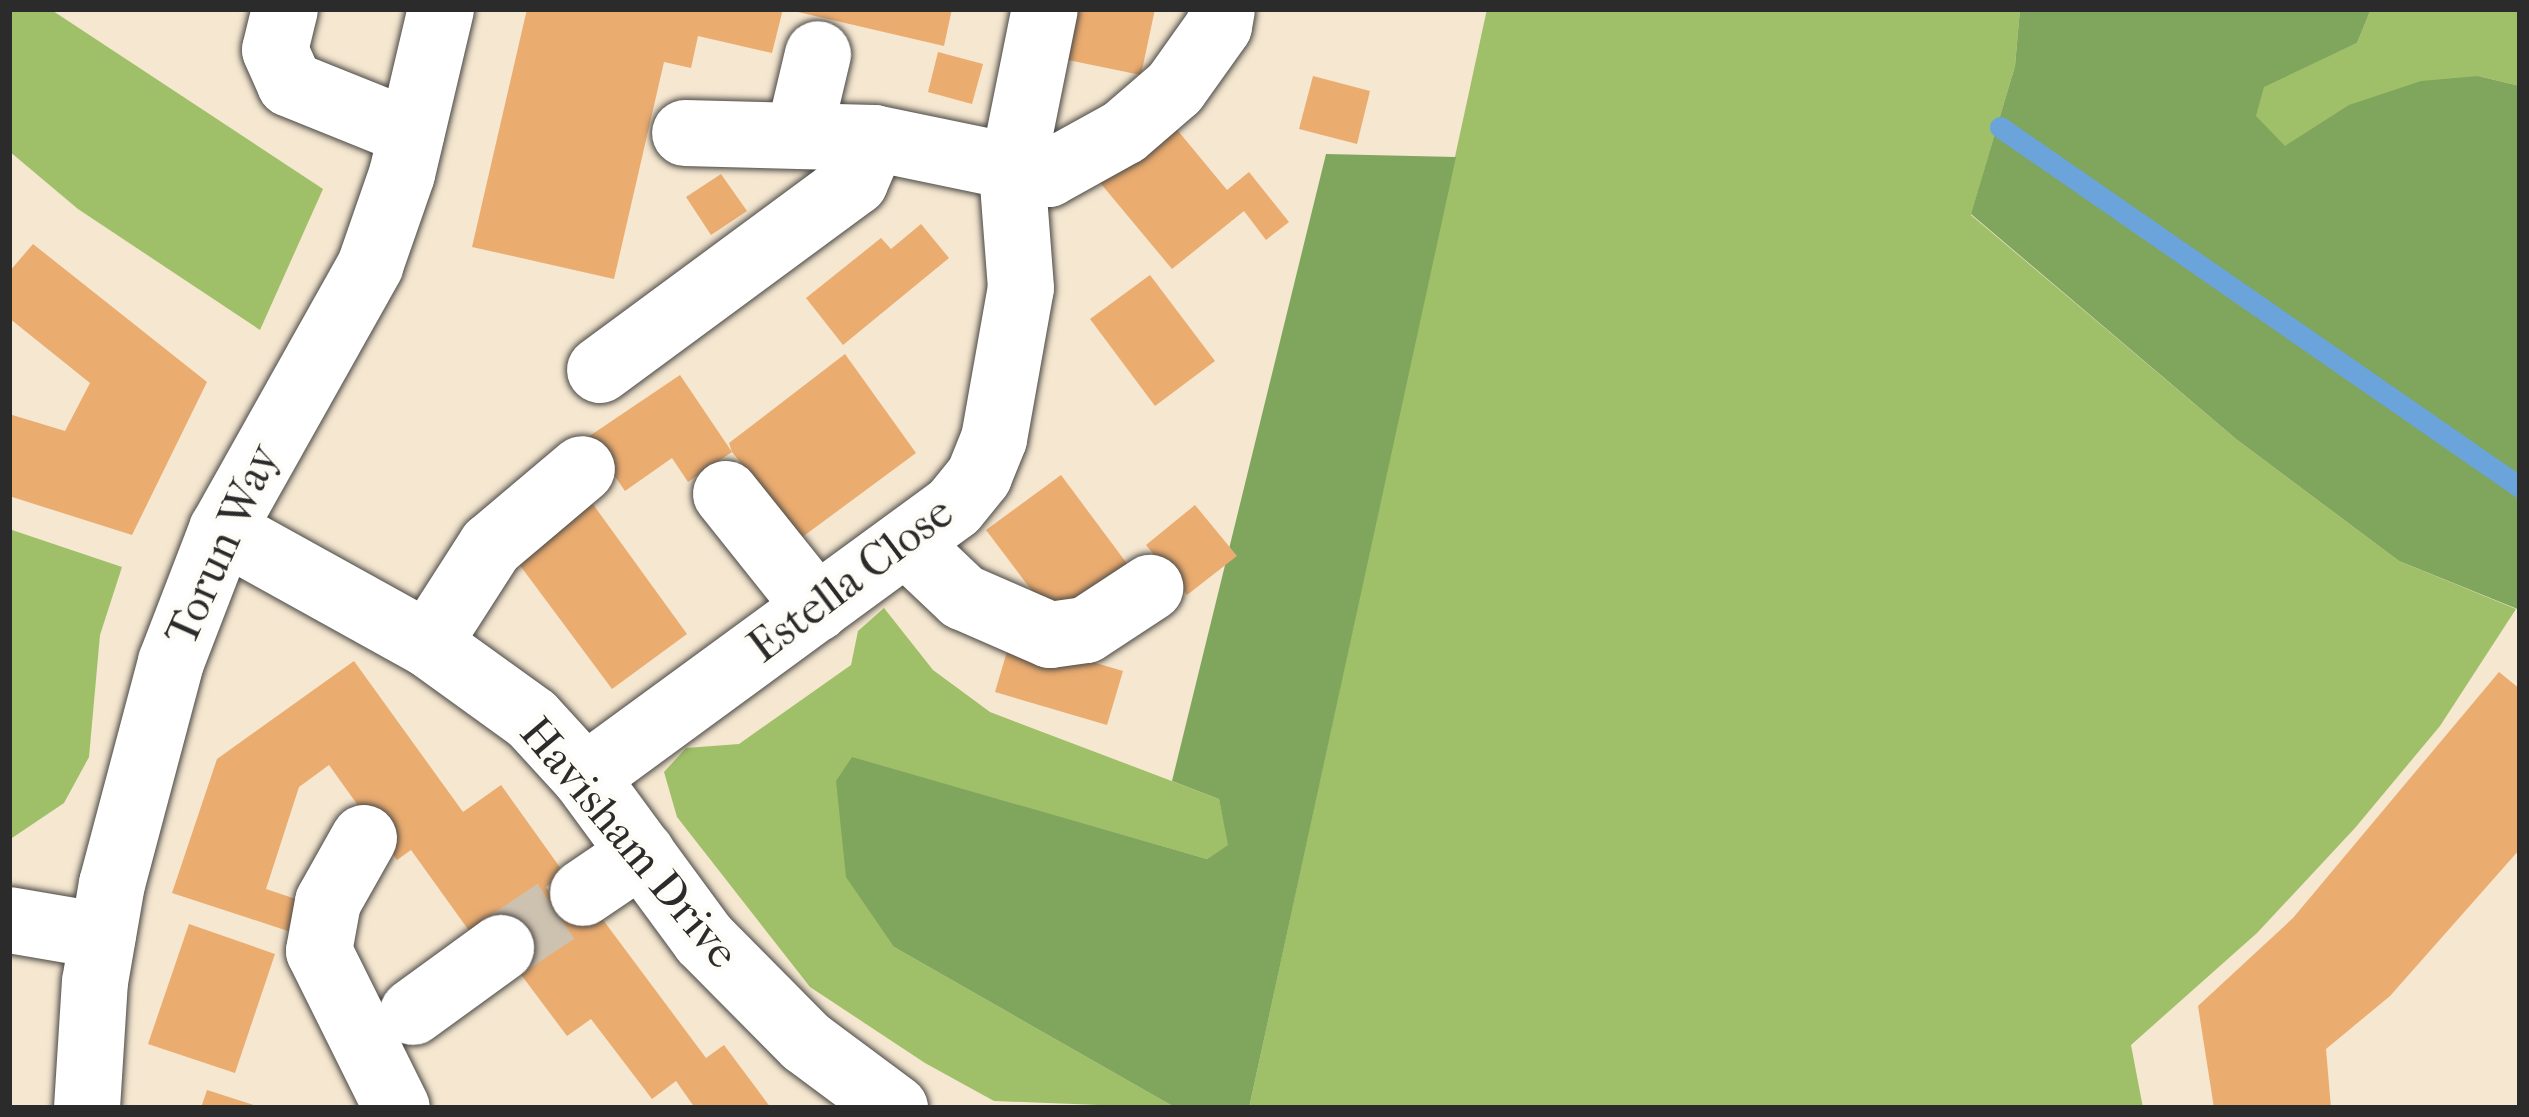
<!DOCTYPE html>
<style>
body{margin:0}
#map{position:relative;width:2529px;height:1117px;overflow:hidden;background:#f5e7d0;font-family:"IM FELL French Canon",serif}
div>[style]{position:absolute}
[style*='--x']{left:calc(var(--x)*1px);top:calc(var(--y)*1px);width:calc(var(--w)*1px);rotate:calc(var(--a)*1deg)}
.green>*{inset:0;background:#9fc068}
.forest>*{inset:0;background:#7fa65c}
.stream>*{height:21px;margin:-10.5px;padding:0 10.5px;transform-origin:10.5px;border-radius:10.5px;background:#6aa4da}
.building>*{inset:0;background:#ebac70}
.minor-tunnel>*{height:66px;margin-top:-33px;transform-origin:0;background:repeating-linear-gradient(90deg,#cdc1af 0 66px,transparent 0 99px)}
.roads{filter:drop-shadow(0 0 3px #494744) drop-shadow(0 0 3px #494744)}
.minor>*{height:66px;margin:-33px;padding:0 33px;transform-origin:33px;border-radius:33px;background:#fff}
span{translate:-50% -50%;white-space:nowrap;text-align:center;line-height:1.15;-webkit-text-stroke:9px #fdfcf7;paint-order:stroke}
.street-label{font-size:45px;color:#2b2b2b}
.frame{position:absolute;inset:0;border:12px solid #2b2b2b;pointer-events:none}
</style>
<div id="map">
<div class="green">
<div style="clip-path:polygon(9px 9px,50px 9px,323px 189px,260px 330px,78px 209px,9px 151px)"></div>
<div style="clip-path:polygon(1487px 9px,2020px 9px,2015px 66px,1971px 215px,2236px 439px,2399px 561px,2516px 609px,2440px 726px,2355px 828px,2257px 933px,2131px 1045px,2143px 1108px,1249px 1108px)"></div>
<div style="clip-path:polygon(2371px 9px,2520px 9px,2520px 86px,2478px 76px,2285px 147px,2269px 138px,2255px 116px,2264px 86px,2357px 43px)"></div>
<div style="clip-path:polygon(9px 529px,122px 567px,100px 635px,89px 757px,64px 803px,9px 840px)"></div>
<div style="clip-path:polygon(884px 608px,933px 670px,990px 712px,1219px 799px,1229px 845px,1207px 859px,853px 758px,894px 947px,1176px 1108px,994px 1101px,925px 1063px,810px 987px,677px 817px,664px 772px,686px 748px,739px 744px,851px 665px,858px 631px)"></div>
</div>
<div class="forest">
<div style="clip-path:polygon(2020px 9px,2371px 9px,2357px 43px,2264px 87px,2256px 116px,2285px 146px,2349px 105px,2421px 81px,2478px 76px,2520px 86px,2520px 610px,2399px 561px,2236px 439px,1971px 214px,2015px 66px)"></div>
<div style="clip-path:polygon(1326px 154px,1456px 157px,1249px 1108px,1176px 1108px,894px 947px,846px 877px,836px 781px,852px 757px,1207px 859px,1228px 845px,1219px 799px,1172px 781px)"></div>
</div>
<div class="stream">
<div style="--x:2000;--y:127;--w:632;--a:34.7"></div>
</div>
<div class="building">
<div style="clip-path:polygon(527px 9px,783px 9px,772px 53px,698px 36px,691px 68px,664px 62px,614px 279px,472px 247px)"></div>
<div style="clip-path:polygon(785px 9px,952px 9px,944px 46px)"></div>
<div style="clip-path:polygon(1073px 9px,1155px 9px,1141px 75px,1063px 59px)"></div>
<div style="clip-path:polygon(938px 52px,983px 64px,972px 104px,928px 92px)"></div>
<div style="clip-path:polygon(1313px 76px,1370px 91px,1357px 144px,1299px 129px)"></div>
<div style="clip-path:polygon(1169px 120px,1227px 190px,1249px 172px,1289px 222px,1266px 240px,1244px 211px,1172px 269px,1097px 179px)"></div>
<div style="clip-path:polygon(721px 174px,747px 211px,711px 235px,686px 197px)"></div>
<div style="clip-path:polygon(921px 224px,949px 258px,843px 345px,806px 298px,881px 238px,891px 249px)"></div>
<div style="clip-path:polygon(33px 244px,207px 382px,132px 535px,9px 496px,9px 414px,65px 431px,90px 383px,9px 318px,9px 272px)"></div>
<div style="clip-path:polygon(1150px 275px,1215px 361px,1155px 406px,1090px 319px)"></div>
<div style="clip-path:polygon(845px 354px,916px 453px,801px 538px,732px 452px,688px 482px,672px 458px,625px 491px,588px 437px,680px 375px,732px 452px,729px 443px)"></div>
<div style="clip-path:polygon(1061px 475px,1131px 569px,1057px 624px,986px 530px)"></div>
<div style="clip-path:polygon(587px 496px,687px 634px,612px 689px,510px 552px)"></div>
<div style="clip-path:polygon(1195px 505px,1237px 556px,1187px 595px,1146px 545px)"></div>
<div style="clip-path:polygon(1011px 638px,1123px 671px,1107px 725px,995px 692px)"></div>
<div style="clip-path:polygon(354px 661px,463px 812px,501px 785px,564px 873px,546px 887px,561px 909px,583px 893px,706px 1058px,724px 1045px,771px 1108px,695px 1108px,676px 1081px,652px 1099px,591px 1019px,567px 1036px,501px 948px,520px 935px,506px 916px,475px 939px,411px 850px,397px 860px,329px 765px,299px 787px,266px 889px,302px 901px,291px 932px,172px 893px,217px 759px)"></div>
<div style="clip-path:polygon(2499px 672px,2520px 689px,2520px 849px,2390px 996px,2326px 1049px,2331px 1108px,2214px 1108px,2198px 1006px,2293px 918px)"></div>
<div style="clip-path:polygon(189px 924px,275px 954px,235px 1073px,148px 1044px)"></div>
<div style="clip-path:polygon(207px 1090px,260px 1107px,260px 1108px,201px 1108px)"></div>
</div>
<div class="minor-tunnel">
<div style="--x:501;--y:948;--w:99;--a:-33.9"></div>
</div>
<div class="roads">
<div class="minor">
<div style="--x:285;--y:9;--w:42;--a:103.7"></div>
<div style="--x:275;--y:50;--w:37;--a:66"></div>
<div style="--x:290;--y:84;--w:131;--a:21.9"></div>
<div style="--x:799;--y:134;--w:82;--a:-76.6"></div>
<div style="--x:874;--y:138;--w:178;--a:11.7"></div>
<div style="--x:1048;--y:174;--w:87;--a:-28.9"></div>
<div style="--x:1124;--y:132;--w:67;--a:-40.8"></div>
<div style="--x:1175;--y:88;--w:76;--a:-54.6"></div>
<div style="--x:1219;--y:26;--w:17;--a:-80"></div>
<div style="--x:600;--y:370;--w:317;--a:-36.4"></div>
<div style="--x:855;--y:182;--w:48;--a:-66.6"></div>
<div style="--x:874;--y:138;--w:189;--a:-178.5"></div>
<div style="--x:726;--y:494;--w:146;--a:51.4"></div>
<div style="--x:222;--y:530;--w:235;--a:29"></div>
<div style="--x:428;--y:644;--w:128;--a:35.8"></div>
<div style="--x:532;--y:719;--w:79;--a:47.6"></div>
<div style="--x:585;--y:777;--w:201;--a:53.7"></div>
<div style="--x:704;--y:939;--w:145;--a:45.3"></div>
<div style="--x:806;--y:1042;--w:111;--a:36.6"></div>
<div style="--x:906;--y:543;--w:79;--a:43.5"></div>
<div style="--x:963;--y:597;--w:95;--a:23.6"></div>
<div style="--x:1050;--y:635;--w:36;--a:-8"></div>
<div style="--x:1086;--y:630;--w:77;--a:-33.3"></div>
<div style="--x:428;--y:644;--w:117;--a:-57.3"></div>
<div style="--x:491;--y:546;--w:119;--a:-40.2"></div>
<div style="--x:585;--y:777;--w:457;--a:-36.2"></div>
<div style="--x:954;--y:507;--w:40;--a:-51"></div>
<div style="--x:979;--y:476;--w:40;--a:-68"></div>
<div style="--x:994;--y:439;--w:153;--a:-79.9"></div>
<div style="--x:1021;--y:288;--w:116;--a:-94.4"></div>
<div style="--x:1012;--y:172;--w:166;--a:-78.6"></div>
<div style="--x:364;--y:838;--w:73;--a:119.4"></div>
<div style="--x:328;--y:902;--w:50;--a:100.4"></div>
<div style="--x:319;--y:951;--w:175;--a:63.6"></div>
<div style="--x:583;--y:893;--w:71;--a:-34.1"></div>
<div style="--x:9;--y:920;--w:95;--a:9.7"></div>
<div style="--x:413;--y:1012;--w:109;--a:-36"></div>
<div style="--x:87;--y:1108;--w:126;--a:-86.4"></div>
<div style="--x:95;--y:982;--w:99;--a:-80.2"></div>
<div style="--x:112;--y:884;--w:230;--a:-75.1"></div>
<div style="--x:171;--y:662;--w:142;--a:-68.9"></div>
<div style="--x:222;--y:530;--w:303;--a:-60.7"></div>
<div style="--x:370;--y:266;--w:97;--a:-70.8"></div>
<div style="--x:402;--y:174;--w:170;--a:-76.7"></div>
</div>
</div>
<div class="street-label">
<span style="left:223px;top:545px;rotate:-66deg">Torun Way</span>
<span style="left:851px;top:580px;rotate:-37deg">Estella Close</span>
<span style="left:629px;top:843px;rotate:50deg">Havisham Drive</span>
</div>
<div class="frame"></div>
</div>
